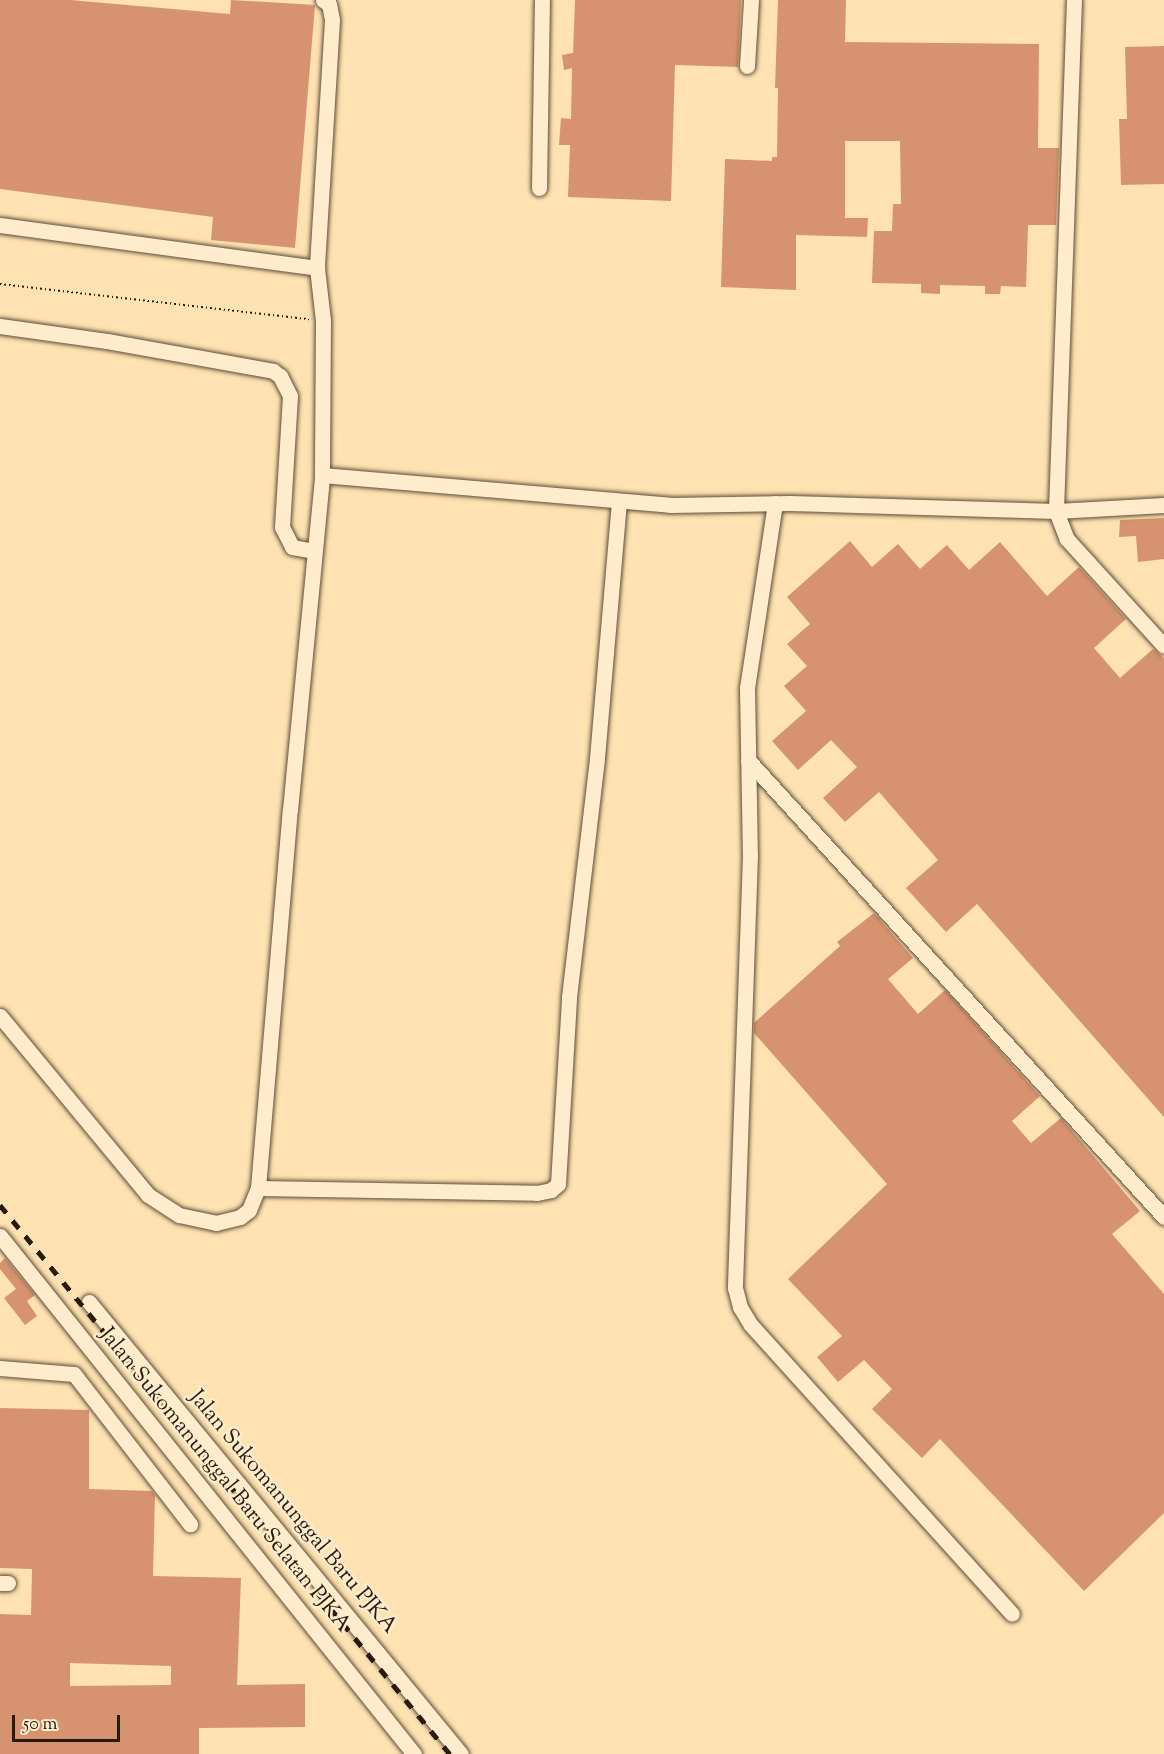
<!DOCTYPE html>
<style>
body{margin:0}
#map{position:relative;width:1164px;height:1754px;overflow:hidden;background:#fee2b2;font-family:"Sorts Mill Goudy",serif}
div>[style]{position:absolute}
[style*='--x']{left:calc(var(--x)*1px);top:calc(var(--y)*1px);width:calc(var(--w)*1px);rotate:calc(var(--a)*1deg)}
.building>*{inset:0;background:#d7936f}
.path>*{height:2px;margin-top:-1px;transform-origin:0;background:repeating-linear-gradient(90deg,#281a0d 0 1.5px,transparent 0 4.5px)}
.roads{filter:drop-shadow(0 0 2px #5e4c36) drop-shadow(0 0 2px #5e4c36)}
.minor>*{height:15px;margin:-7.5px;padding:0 7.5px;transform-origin:7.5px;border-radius:7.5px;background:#feeccd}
.rail>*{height:4.5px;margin-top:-2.25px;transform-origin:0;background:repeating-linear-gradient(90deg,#281a0d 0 10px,transparent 0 20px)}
span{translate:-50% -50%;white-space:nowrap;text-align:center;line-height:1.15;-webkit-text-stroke:5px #feeccd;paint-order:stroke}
.street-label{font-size:22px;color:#281a0d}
.scale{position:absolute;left:12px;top:1715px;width:108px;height:27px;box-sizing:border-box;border:3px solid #281a0d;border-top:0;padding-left:8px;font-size:18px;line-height:21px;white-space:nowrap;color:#281a0d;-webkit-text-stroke:4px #feeccd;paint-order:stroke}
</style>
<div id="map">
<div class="building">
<div style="clip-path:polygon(0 0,70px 0,230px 14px,231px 0,315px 5px,295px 248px,211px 240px,213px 217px,0 189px)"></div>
<div style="clip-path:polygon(575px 0,741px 0,738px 67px,675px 65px,671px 201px,568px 197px,570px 145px,559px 145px,561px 118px,571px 119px,572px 68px,564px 70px,562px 55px,573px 53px)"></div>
<div style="clip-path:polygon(778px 0,846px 0,845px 42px,1039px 44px,1038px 148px,1059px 148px,1056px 225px,1028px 225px,1026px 287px,1001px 286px,1000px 294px,985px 294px,985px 286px,940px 285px,940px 294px,921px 293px,921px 284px,872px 283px,874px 231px,892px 231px,893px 204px,901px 204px,900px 141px,845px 141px,845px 218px,868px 218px,867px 237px,796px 235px,796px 290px,721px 287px,725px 159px,772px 161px,772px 157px,777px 157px,778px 88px,775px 88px)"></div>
<div style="clip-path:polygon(1164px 46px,1164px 184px,1121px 185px,1119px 119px,1127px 119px,1125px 47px)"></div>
<div style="clip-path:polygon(1164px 518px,1164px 559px,1138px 562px,1136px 536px,1119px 537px,1120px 520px)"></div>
<div style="clip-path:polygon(850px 541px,872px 567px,898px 544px,920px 569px,947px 545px,969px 570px,1000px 542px,1047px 596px,1079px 567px,1126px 619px,1094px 648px,1120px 678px,1153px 649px,1164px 658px,1164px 1117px,977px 904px,946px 932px,906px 888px,938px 860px,879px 792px,845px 822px,823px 798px,857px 767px,831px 740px,798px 770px,772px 741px,806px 711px,784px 686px,807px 666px,787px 644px,810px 624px,787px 597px)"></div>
<div style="clip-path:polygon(874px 913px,913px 958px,888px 979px,918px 1014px,945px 990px,1040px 1096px,1012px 1121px,1031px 1143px,1061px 1118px,1140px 1211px,1112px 1234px,1164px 1294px,1164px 1513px,1084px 1591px,940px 1439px,922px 1458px,872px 1409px,892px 1389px,864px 1360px,838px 1382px,817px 1357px,842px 1336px,788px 1279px,887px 1184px,754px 1033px,754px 1023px,840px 946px,837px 942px)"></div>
<div style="clip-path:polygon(5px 1258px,35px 1295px,27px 1301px,37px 1316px,25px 1325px,4px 1298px,16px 1289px,0 1269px,0 1263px)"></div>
<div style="clip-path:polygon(evenodd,0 1408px,89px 1410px,89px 1489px,152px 1491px,155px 1495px,153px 1576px,241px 1578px,237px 1685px,305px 1684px,305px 1727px,199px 1728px,199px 1754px,0 1754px,0 1614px,31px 1615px,32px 1569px,0 1568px,0 1408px,70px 1663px,171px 1666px,171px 1685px,70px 1686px,70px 1663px)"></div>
</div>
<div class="path">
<div style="--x:0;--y:284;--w:311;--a:6.5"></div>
</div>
<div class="roads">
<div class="minor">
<div style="--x:323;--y:0;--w:7;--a:34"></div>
<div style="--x:329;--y:4;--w:16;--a:79"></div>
<div style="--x:332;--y:20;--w:248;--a:93.5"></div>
<div style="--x:317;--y:268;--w:53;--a:83.5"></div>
<div style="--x:323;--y:321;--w:154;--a:90.4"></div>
<div style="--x:322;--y:475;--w:349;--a:4.9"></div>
<div style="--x:670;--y:505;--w:120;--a:-1"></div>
<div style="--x:790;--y:503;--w:266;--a:1.7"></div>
<div style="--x:1056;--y:511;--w:108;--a:-3.2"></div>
<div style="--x:1074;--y:0;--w:511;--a:92.02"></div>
<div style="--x:1056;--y:511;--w:30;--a:69"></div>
<div style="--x:1067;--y:539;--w:144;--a:47.8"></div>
<div style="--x:747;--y:66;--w:66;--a:-86.5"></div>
<div style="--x:539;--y:188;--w:188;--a:-89.1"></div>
<div style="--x:0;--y:225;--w:320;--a:7.7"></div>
<div style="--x:0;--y:326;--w:108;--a:8"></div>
<div style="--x:107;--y:341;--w:169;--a:10.2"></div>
<div style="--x:273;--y:371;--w:9;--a:36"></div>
<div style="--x:280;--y:376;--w:22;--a:63"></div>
<div style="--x:290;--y:396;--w:131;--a:93.5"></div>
<div style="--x:282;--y:527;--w:22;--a:63"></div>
<div style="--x:292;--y:547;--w:22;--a:10"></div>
<div style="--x:775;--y:503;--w:187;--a:98.6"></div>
<div style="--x:747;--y:688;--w:167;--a:89"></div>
<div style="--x:750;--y:855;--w:433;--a:92"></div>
<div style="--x:735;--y:1288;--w:20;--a:75"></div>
<div style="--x:740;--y:1307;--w:21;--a:59"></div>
<div style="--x:751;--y:1325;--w:389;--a:47.9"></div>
<div style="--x:748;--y:760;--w:618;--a:47.69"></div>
<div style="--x:0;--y:1016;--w:232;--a:50.4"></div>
<div style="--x:148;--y:1195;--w:37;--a:33"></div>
<div style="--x:179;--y:1215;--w:38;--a:12"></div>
<div style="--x:216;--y:1223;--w:25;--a:-14"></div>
<div style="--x:240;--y:1217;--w:11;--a:-38"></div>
<div style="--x:249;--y:1210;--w:24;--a:-68"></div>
<div style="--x:258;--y:1188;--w:379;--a:-85.2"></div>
<div style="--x:290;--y:810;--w:337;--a:-84.5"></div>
<div style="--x:258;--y:1188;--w:279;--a:1"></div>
<div style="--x:537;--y:1193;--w:14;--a:-12"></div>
<div style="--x:551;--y:1190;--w:9;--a:-41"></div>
<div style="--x:558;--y:1184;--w:187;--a:-86.6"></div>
<div style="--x:569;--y:997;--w:241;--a:-83.3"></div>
<div style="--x:597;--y:758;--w:257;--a:-85.1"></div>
<div style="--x:0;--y:1236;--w:663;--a:51.37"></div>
<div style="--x:89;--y:1302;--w:585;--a:50.55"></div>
<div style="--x:0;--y:1368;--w:74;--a:4.6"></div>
<div style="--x:74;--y:1374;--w:190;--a:52.3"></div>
<div style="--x:0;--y:1583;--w:8;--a:0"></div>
</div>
</div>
<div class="rail">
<div style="--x:0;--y:1205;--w:710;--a:50.66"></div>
</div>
<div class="street-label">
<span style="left:224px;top:1481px;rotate:51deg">Jalan Sukomanunggal Baru Selatan PJKA</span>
<span style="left:292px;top:1513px;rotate:50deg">Jalan Sukomanunggal Baru PJKA</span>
</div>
<div class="scale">50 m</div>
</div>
